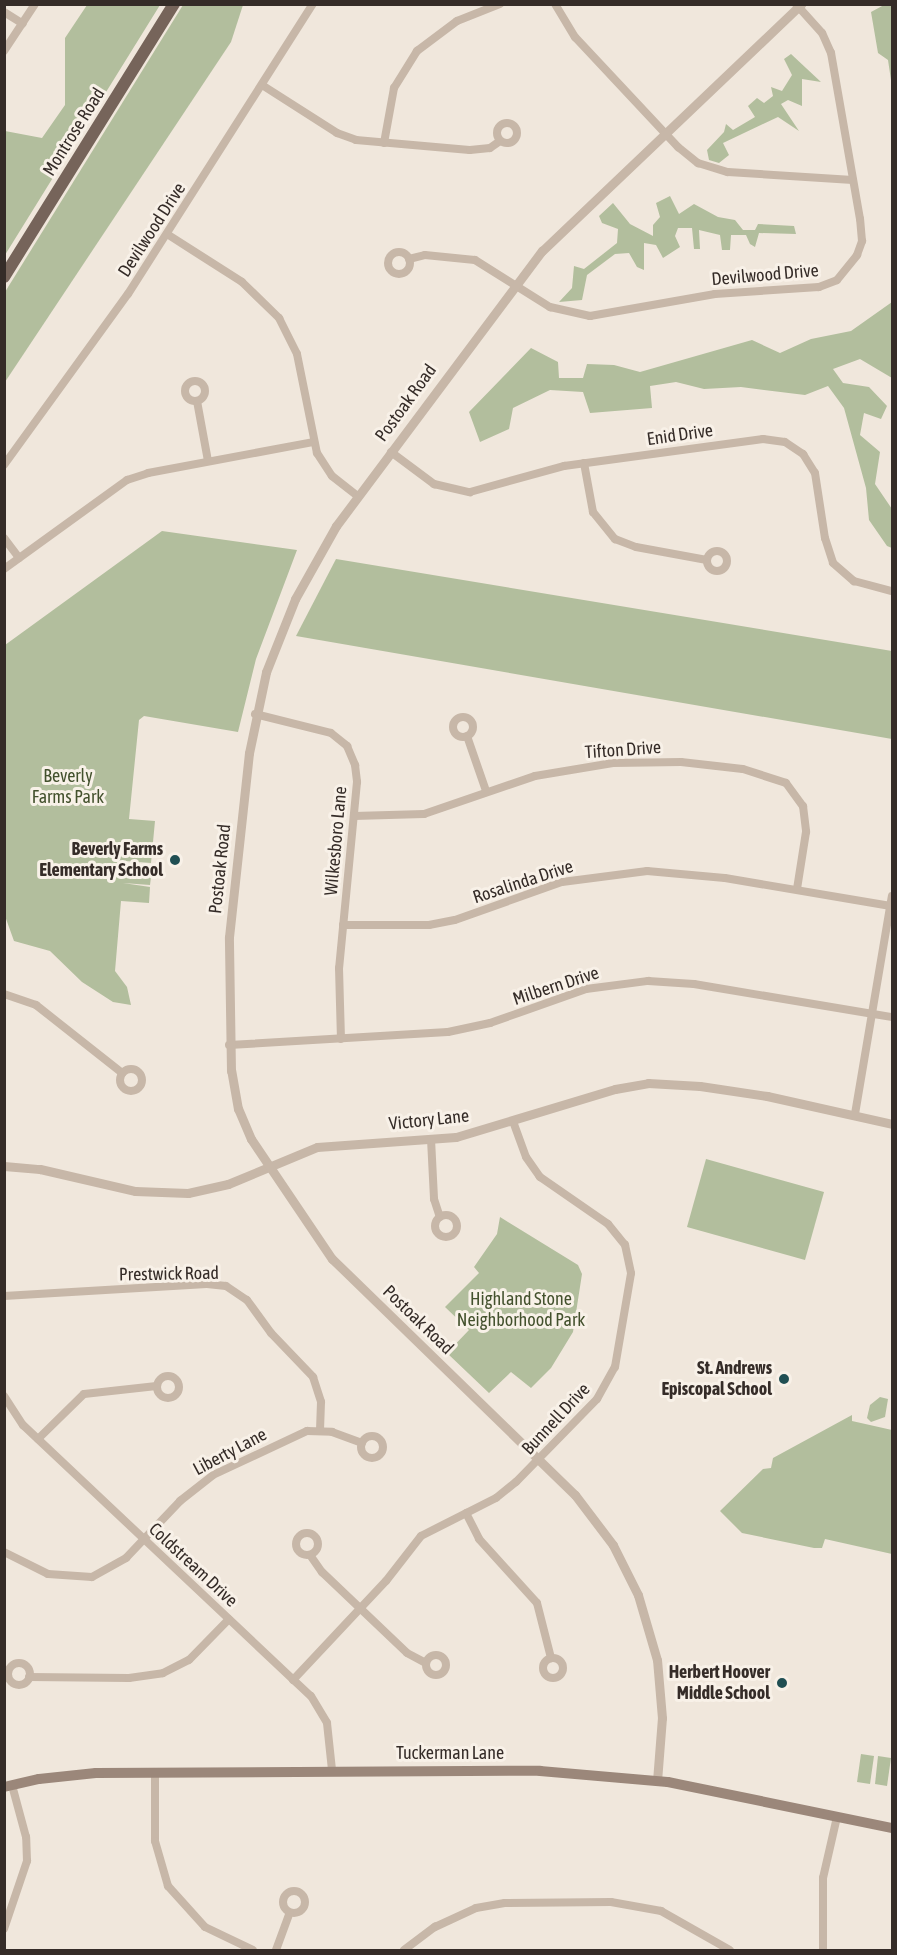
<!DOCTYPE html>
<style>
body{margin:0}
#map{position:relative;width:897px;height:1955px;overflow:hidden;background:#f0e7dc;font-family:"Asap Condensed",sans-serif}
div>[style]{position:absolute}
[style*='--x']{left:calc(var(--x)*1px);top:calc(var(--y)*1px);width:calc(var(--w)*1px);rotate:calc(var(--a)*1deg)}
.green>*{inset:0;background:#b2be9d}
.minor>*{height:8px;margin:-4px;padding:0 4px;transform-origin:4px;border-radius:4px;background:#c7b7a8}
.minor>.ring{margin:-4px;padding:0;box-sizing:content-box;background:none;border:8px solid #c7b7a8;border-radius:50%}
.tertiary>*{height:9px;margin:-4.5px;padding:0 4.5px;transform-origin:4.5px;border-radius:4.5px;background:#c7b7a8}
.secondary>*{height:10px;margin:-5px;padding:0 5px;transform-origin:5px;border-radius:5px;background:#9b877a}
.primary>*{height:12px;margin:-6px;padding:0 6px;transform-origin:6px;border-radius:6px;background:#76645a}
.dots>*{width:16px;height:16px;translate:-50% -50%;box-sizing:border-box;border:3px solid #f8f1e8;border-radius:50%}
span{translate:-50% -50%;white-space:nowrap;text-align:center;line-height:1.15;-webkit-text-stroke:6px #f8f1e8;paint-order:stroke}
.street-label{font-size:18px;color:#352c28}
.park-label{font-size:18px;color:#43512d}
.poi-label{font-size:18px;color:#352c28;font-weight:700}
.right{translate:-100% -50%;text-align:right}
.frame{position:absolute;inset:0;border:6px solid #352c28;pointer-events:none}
</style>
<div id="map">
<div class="green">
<div style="clip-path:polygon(87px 5px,160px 5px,5px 255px,5px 131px,42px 138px,65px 105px,65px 38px)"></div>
<div style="clip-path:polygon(183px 5px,243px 5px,231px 42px,5px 382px,5px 292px)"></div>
<div style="clip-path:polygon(884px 5px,892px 5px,892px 87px,888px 60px,878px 53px,871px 12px)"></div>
<div style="clip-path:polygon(791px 54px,821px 82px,802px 79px,802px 106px,788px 100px,781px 104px,799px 131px,778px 117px,723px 143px,729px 155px,719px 163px,709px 160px,707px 150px,724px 132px,726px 124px,733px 130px,755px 117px,748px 106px,757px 98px,764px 103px,773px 96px,771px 87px,782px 91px,792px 75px,784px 59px)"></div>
<div style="clip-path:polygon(670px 196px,679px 214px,694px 204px,718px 217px,735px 220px,743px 230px,755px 230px,758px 224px,794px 226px,796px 234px,759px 233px,755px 247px,750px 244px,746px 235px,731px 235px,730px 250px,722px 250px,720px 235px,699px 230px,700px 249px,694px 249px,692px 228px,678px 228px,675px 236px,680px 247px,663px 258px,656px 245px,644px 243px,644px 270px,637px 267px,629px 253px,615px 254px,587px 275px,582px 300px,559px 302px,572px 288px,574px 266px,584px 269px,617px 243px,618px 229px,602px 223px,599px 216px,613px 203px,630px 224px,653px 236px,653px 225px,660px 217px,656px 203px)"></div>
<div style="clip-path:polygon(892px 302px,892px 378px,860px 359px,833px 369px,843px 383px,869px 387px,887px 406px,881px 419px,864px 413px,860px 435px,880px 452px,875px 484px,892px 509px,892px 548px,887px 546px,869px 520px,866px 488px,844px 408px,828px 386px,805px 395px,741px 387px,704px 389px,676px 382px,650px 386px,652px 408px,590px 413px,583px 392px,550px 390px,513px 408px,509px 429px,480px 442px,469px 412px,531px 348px,558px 362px,559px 378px,583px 378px,587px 364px,614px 365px,640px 372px,752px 340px,780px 353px,811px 339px,851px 331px)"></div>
<div style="clip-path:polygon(162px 531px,297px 550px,256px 659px,238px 732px,144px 716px,139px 720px,129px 819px,155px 821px,151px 863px,125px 861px,125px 867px,152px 869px,150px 885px,123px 883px,150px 887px,149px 903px,121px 901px,115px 971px,127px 987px,131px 1005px,113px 1002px,82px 982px,50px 951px,14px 941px,5px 916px,5px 645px)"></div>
<div style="clip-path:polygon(336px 559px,892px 651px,892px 739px,296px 636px)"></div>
<div style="clip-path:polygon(706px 1159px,824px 1192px,805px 1260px,687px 1227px)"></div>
<div style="clip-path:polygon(500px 1217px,578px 1265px,582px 1274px,573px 1332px,551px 1368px,531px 1388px,511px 1372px,489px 1393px,447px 1353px,469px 1330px,445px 1307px,479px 1273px,474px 1267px,497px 1234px)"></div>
<div style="clip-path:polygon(880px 1397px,888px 1399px,885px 1417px,871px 1422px,867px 1418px,870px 1405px)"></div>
<div style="clip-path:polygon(852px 1415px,852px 1421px,892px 1430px,892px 1554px,825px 1539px,822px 1548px,814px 1548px,742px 1533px,720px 1511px,763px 1469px,771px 1468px,773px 1458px)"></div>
<div style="clip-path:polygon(861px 1754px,874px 1756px,870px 1784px,857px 1782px)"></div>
<div style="clip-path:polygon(878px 1756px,891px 1758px,887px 1786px,875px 1784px)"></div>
</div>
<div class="minor">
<div style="--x:555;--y:4;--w:39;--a:59"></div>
<div style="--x:575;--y:37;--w:151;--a:46.9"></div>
<div style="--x:678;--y:147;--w:26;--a:39"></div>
<div style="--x:698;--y:163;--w:31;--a:17"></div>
<div style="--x:728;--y:172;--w:125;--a:3.7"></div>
<div style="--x:4;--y:12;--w:22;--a:32"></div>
<div style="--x:4;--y:51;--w:56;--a:-56.6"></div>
<div style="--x:262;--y:85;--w:89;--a:32.6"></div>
<div style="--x:337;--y:133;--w:20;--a:20"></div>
<div style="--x:356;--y:140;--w:114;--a:5"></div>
<div style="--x:470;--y:150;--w:20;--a:-6"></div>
<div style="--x:490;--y:148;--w:12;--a:-35"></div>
<div class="ring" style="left:497px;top:123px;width:12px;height:12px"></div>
<div style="--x:384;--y:143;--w:56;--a:-79.7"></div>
<div style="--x:394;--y:88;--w:44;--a:-58.1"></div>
<div style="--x:417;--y:51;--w:50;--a:-36.9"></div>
<div style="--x:457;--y:21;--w:46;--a:-21.6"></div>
<div style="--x:167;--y:234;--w:89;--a:32.6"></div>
<div style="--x:242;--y:282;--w:52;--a:44.2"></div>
<div style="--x:279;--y:318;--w:40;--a:63.4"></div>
<div style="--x:297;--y:354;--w:101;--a:78.6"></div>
<div style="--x:317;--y:453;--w:27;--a:57"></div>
<div style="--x:332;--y:476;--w:33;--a:38"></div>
<div class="ring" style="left:388px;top:252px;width:14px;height:14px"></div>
<div style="--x:409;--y:259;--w:16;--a:-14"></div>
<div style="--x:425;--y:255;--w:50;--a:5.7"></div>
<div style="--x:475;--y:260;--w:89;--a:32.1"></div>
<div style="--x:550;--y:307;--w:41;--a:12.7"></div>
<div style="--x:590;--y:316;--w:127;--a:-10"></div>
<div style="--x:715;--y:294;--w:104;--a:-3.9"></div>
<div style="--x:819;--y:287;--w:19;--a:-21"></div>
<div style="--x:837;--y:280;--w:32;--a:-51"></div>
<div style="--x:857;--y:255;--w:15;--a:-70"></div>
<div style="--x:862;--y:241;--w:22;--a:-95"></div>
<div style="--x:860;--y:219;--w:169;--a:-99.9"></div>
<div style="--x:831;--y:53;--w:22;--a:-114"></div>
<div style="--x:822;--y:33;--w:39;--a:-132"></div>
<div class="ring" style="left:185px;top:381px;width:12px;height:12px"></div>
<div style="--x:197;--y:401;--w:61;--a:79.6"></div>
<div style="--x:391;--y:452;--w:54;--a:36.7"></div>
<div style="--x:434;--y:484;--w:37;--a:13"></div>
<div style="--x:470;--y:492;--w:98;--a:-15.5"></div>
<div style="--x:564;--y:466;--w:201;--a:-7.7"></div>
<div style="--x:763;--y:439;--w:22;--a:8"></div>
<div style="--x:785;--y:442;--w:22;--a:34"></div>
<div style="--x:803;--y:454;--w:22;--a:58"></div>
<div style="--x:815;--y:473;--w:66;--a:81.3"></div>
<div style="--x:825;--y:538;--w:26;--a:72"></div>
<div style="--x:833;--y:563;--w:28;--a:41"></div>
<div style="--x:854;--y:581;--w:39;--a:15"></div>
<div style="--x:584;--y:463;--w:50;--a:79.6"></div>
<div style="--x:593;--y:512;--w:35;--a:51"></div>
<div style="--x:615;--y:539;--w:22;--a:21"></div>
<div style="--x:636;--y:547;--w:72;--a:10.4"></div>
<div style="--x:4;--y:465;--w:211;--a:-54.1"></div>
<div style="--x:128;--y:294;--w:344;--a:-57.5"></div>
<div style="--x:4;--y:538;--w:25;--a:53"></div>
<div class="ring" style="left:707px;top:551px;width:12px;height:12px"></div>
<div style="--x:4;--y:569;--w:152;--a:-35.9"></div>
<div style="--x:127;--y:480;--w:22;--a:-18"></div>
<div style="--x:148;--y:473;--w:169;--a:-10.6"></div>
<div style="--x:255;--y:714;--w:78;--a:14"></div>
<div style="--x:331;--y:733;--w:21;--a:39"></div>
<div style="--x:347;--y:746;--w:21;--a:67"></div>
<div style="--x:355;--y:765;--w:17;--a:83"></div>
<div style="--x:357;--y:782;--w:187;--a:95.5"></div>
<div style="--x:339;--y:968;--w:71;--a:88.4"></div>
<div class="ring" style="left:453px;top:717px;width:12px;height:12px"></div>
<div style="--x:467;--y:736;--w:58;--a:70.9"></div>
<div style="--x:354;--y:816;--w:70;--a:-1.6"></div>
<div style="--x:424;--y:814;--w:117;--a:-18.9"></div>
<div style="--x:535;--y:776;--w:79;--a:-9.5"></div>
<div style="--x:613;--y:763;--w:68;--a:-0.8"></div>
<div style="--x:681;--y:762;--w:62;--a:6.4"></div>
<div style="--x:743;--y:769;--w:45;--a:18"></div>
<div style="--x:786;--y:783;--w:29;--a:54"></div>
<div style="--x:803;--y:806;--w:26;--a:83"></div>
<div style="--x:806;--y:832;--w:58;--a:99"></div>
<div style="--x:343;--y:925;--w:86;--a:0"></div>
<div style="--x:429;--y:925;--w:26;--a:-11"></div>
<div style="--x:455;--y:920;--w:114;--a:-19.6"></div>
<div style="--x:562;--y:882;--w:86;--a:-7.4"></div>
<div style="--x:647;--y:871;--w:78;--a:5.1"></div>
<div style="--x:725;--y:878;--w:168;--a:9.6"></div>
<div style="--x:4;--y:994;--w:34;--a:19"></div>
<div style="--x:36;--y:1005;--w:110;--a:38.3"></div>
<div style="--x:229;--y:1045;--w:219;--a:-3.4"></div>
<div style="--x:448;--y:1032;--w:43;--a:-12.1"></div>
<div style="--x:490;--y:1023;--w:102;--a:-19.5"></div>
<div style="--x:586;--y:989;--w:63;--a:-7.4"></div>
<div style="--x:648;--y:981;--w:46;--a:3.7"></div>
<div style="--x:694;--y:984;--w:201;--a:9.5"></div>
<div class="ring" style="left:120px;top:1069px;width:14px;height:14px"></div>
<div style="--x:855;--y:1114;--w:221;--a:-80.4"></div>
<div style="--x:431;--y:1139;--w:60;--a:87.1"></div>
<div style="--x:434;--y:1199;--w:19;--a:72"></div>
<div class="ring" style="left:435px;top:1215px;width:14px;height:14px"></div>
<div style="--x:4;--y:1296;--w:203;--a:-3.4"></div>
<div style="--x:207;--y:1284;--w:19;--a:6"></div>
<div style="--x:226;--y:1286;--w:25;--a:34"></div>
<div style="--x:247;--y:1300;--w:41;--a:54"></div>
<div style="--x:271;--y:1333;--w:61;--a:46.3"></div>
<div style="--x:313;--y:1377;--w:26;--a:72"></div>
<div style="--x:321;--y:1402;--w:27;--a:92"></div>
<div class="ring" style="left:157px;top:1376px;width:14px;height:14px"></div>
<div style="--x:4;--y:1396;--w:35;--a:57"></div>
<div style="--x:23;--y:1425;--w:395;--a:43.3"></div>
<div style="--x:311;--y:1696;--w:31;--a:59"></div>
<div style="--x:327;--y:1723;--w:47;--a:83.9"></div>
<div class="ring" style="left:361px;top:1436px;width:14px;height:14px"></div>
<div style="--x:38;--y:1439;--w:64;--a:-44.4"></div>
<div style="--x:84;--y:1394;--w:73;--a:-6.3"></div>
<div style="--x:466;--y:1513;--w:29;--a:63"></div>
<div style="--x:479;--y:1539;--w:86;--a:47.8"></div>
<div style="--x:537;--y:1603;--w:57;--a:75.7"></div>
<div class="ring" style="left:296px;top:1533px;width:14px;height:14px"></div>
<div style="--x:4;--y:1552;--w:49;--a:26.6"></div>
<div style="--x:48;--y:1574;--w:44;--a:3.9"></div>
<div style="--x:92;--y:1577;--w:39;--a:-29"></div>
<div style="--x:126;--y:1558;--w:79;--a:-46.5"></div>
<div style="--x:180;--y:1501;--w:42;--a:-38.2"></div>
<div style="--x:213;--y:1475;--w:104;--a:-25.1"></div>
<div style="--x:307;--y:1431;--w:25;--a:2"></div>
<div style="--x:332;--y:1432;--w:32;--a:20"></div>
<div style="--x:310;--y:1555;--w:21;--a:55"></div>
<div style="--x:322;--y:1572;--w:117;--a:43.6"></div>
<div style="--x:407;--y:1653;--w:21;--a:28"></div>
<div class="ring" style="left:426px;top:1655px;width:12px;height:12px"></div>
<div class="ring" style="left:543px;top:1658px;width:12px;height:12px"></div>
<div class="ring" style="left:8px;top:1663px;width:14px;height:14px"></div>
<div style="--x:29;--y:1677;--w:100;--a:0.6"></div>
<div style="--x:129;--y:1678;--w:34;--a:-8"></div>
<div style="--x:163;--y:1673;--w:29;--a:-27"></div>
<div style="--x:189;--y:1660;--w:57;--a:-45.7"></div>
<div style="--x:293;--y:1680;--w:136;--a:-46.8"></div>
<div style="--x:386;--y:1581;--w:57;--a:-52.1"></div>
<div style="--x:421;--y:1536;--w:84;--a:-26.9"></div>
<div style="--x:496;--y:1498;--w:26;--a:-39"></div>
<div style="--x:516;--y:1482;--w:116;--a:-45.7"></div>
<div style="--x:597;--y:1399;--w:37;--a:-61"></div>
<div style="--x:615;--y:1367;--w:95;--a:-80.3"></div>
<div style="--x:631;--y:1273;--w:29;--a:-102"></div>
<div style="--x:625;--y:1245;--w:27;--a:-129"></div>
<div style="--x:608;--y:1224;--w:83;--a:-145.3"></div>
<div style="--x:540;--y:1177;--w:24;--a:-125"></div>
<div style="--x:526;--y:1157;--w:38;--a:-110"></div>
<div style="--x:155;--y:1773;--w:68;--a:90"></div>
<div style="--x:155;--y:1841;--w:47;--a:73.9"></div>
<div style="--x:168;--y:1886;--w:55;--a:47.9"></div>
<div style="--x:205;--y:1927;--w:53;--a:25.6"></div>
<div class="ring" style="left:283px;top:1891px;width:14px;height:14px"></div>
<div style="--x:4;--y:1929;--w:72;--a:-71.3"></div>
<div style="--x:27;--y:1861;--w:24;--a:-92"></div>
<div style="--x:26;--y:1837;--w:54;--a:-105.1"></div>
<div style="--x:276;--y:1950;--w:40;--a:-69.8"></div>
<div style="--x:404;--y:1950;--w:39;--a:-37"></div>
<div style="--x:435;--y:1927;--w:45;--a:-24.9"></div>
<div style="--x:476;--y:1908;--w:29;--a:-10"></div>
<div style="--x:505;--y:1903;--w:106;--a:-0.5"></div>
<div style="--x:611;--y:1902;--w:51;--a:10.2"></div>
<div style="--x:661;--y:1911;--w:79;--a:29.5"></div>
<div style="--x:823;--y:1950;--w:72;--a:-90"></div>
<div style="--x:823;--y:1878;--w:63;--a:-77.1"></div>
</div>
<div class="tertiary">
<div style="--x:4;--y:1166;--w:36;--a:5"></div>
<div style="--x:40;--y:1169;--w:98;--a:13"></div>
<div style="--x:135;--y:1191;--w:53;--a:2.2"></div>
<div style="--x:188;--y:1193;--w:41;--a:-12.7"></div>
<div style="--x:228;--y:1184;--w:96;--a:-22.6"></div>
<div style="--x:317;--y:1147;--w:139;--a:-4.1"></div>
<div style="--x:456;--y:1137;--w:166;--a:-16.8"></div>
<div style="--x:615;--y:1089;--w:34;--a:-10"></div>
<div style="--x:648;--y:1083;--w:52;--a:3.3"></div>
<div style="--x:700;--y:1086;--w:68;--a:8.5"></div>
<div style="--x:767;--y:1096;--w:128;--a:12.6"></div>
<div style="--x:657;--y:1781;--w:63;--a:-85.5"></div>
<div style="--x:662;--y:1718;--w:58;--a:-94.9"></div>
<div style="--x:657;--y:1660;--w:68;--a:-106.3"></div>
<div style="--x:638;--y:1595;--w:56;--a:-116.6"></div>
<div style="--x:613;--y:1545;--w:63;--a:-127.2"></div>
<div style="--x:575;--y:1495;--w:339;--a:-135.8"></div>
<div style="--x:332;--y:1259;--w:145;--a:-124"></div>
<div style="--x:251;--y:1139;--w:33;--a:-113"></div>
<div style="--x:238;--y:1109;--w:39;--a:-100"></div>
<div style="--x:231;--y:1071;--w:134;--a:-90.9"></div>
<div style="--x:229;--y:937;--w:185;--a:-83.8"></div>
<div style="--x:249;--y:753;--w:83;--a:-78.1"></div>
<div style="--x:266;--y:672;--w:79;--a:-68.3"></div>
<div style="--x:295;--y:599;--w:84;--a:-60.7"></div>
<div style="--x:336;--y:526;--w:344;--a:-53.2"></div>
<div style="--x:542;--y:251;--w:358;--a:-43.6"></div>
</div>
<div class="secondary">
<div style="--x:4;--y:1787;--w:36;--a:-13"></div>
<div style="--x:39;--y:1779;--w:57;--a:-6"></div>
<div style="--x:96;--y:1773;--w:444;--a:-0.3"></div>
<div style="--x:540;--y:1771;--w:128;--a:4.9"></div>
<div style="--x:668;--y:1782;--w:229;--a:11.6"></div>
</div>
<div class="primary">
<div style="--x:4;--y:277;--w:322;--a:-58.1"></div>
</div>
<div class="dots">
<div style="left:175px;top:860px;background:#204f53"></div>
<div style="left:784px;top:1379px;background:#204f53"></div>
<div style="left:782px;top:1683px;background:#204f53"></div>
</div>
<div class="street-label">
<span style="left:74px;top:132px;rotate:-58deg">Montrose Road</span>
<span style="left:152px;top:230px;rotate:-57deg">Devilwood Drive</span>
<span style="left:765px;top:275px;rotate:-5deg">Devilwood Drive</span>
<span style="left:406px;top:403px;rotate:-54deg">Postoak Road</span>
<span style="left:680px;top:435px;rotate:-8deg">Enid Drive</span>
<span style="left:623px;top:750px;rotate:-4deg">Tifton Drive</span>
<span style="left:336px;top:841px;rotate:-85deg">Wilkesboro Lane</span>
<span style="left:220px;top:869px;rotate:-84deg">Postoak Road</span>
<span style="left:523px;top:882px;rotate:-18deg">Rosalinda Drive</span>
<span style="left:556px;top:986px;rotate:-18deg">Milbern Drive</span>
<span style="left:429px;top:1120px;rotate:-6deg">Victory Lane</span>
<span style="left:169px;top:1274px;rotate:-1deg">Prestwick Road</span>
<span style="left:418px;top:1320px;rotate:44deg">Postoak Road</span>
<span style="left:556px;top:1419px;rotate:-47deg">Bunnell Drive</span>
<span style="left:230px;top:1452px;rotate:-28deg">Liberty Lane</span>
<span style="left:193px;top:1565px;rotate:43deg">Coldstream Drive</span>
<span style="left:450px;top:1753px">Tuckerman Lane</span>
</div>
<div class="park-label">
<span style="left:68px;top:787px">Beverly<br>Farms Park</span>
<span style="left:521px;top:1310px">Highland Stone<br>Neighborhood Park</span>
</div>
<div class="poi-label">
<span class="right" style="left:163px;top:860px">Beverly Farms<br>Elementary School</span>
<span class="right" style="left:772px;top:1379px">St. Andrews<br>Episcopal School</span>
<span class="right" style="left:770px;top:1683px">Herbert Hoover<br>Middle School</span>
</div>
<div class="frame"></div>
</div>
